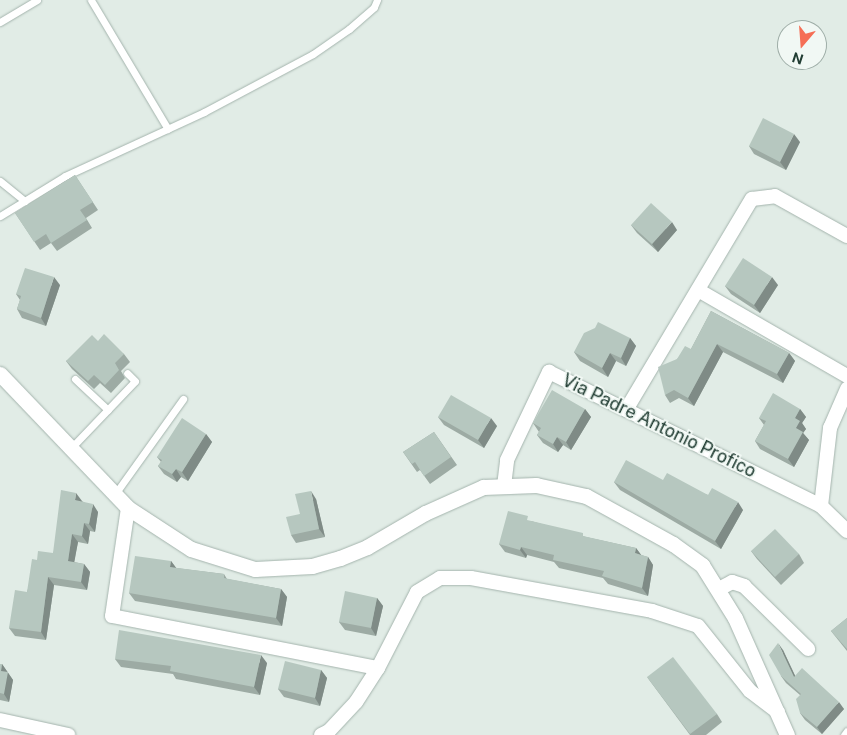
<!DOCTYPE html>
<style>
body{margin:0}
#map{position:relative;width:847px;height:735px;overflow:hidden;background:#e1ece6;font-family:"Public Sans",sans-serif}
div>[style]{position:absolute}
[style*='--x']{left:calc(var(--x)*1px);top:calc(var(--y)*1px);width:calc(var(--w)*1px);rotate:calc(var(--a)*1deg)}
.roads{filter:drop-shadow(0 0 1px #a4b4ad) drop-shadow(0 0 1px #a4b4ad)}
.service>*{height:7px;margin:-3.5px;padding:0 3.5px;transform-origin:3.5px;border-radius:3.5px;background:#fff}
.minor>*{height:14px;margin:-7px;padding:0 7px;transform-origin:7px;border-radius:7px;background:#fff}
.secondary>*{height:15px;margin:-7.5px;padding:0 7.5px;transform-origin:7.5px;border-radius:7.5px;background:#fff}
.wall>*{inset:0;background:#9daba4}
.shaded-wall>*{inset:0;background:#7f8b86}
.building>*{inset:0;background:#b6c7bf}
span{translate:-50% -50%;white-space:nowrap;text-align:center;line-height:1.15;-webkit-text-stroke:4px #f1f8f4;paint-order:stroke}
.street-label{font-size:18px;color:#213d33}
.north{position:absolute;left:777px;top:20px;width:50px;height:50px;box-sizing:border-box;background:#f1f8f4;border:1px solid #9eada7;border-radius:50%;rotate:198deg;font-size:14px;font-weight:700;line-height:20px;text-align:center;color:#213d33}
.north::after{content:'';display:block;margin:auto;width:18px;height:22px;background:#f56e55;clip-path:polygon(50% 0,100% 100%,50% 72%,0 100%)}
</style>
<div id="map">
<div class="roads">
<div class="service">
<div style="--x:91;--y:0;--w:150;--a:59.2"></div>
<div style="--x:0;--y:22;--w:43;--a:-30.7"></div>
<div style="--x:0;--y:181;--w:32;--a:39"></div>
<div style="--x:0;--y:216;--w:76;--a:-31.6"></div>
<div style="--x:65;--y:176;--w:153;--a:-24.7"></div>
<div style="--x:204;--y:112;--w:123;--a:-28"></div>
<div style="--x:313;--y:54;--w:44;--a:-34.8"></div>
<div style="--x:349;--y:29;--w:33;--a:-41"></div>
<div style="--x:374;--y:7;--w:8;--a:-67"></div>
<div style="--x:75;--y:379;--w:45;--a:43.2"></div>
<div style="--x:72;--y:447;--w:91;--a:-46.3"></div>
<div style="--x:135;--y:381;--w:11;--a:-135"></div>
<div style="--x:115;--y:494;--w:117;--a:-54.4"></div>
<div style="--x:844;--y:735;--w:5;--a:-53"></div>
</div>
<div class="minor">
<div style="--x:698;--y:290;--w:172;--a:30"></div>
<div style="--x:626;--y:410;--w:246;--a:-59.2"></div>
<div style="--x:752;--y:199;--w:23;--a:-7"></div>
<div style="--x:775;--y:196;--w:82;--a:29.1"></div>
<div style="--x:504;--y:486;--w:26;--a:-83"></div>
<div style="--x:507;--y:460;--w:98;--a:-64.5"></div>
<div style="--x:549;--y:372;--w:303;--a:26.2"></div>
<div style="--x:821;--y:506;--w:36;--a:44"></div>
<div style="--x:821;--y:506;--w:79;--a:-83.4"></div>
<div style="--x:830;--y:428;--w:43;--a:-66.4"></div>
<div style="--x:128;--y:508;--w:109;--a:98.4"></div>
<div style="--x:112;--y:616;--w:271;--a:11.1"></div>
<div style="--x:378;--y:668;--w:40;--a:122.9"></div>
<div style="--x:356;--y:702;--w:40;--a:133"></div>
<div style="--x:329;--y:731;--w:9;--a:153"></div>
<div style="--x:719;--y:589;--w:15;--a:-28"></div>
<div style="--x:732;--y:582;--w:13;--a:18"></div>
<div style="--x:744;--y:586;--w:90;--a:44.5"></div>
<div style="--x:378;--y:668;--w:85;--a:-62.8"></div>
<div style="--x:417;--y:592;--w:27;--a:-31"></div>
<div style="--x:440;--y:578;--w:31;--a:0"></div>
<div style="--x:471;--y:578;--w:184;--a:10.3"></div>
<div style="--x:652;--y:611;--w:48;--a:18.1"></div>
<div style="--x:698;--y:626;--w:83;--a:51.3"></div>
<div style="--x:750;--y:691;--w:35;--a:37"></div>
<div style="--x:0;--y:720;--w:70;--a:12.4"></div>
</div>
<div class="secondary">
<div style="--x:0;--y:374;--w:185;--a:46.3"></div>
<div style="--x:128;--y:508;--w:75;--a:33.1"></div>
<div style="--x:191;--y:549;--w:67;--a:17.4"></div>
<div style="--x:255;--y:569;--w:57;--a:-3"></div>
<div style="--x:312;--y:566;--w:29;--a:-16"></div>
<div style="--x:340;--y:558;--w:29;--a:-22"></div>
<div style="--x:367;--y:547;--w:67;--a:-30.4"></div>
<div style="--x:425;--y:513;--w:64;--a:-24.1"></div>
<div style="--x:483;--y:487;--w:53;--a:-2.2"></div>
<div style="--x:536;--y:485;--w:51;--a:12.4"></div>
<div style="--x:586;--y:496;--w:99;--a:28.9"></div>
<div style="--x:673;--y:544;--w:36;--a:36"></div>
<div style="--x:702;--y:565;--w:62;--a:58.1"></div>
<div style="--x:735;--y:618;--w:128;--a:66"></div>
</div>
</div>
<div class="wall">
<div style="clip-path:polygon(800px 142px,786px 170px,754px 154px,749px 146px)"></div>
<div style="clip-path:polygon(75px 175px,98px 210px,86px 218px,92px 228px,57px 251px,51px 243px,40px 250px,15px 213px)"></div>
<div style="clip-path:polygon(631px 225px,677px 230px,658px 252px,637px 233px)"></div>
<div style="clip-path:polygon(60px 285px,46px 326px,22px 318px,17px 309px,20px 300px,16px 294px)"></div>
<div style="clip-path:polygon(778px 285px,760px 313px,731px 294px,725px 286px)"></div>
<div style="clip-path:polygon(711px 311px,789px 353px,795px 361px,783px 383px,723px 352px,694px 406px,679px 398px,670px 403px,665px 395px,677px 359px,691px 349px)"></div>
<div style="clip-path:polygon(630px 338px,636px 346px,626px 366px,616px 361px,608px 377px,580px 361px,574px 352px)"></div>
<div style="clip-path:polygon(98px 341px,124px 354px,130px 362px,121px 371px,125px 378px,111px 393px,100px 383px,94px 389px,72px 369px,66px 361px)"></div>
<div style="clip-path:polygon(585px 409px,591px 417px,571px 450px,563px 445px,558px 452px,543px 443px,537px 435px,539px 432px,533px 423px)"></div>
<div style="clip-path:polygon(800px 409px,806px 417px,802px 423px,806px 429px,803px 433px,809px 440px,794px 467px,760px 449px,755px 441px,764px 425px,759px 418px)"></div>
<div style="clip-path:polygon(438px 417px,497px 426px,484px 448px,444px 425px)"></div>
<div style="clip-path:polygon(434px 432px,457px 465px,430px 484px,420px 470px,417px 472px,403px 452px)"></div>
<div style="clip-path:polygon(206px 434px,212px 442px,188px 481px,181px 477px,177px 482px,164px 474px,158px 466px,161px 462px,157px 457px)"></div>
<div style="clip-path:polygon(663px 480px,708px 495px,743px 510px,721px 549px,620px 490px,614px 482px)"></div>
<div style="clip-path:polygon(316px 499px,325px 537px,296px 543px,291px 535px,300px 514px)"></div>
<div style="clip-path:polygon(82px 501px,98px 512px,95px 532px,90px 531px,88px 544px,78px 542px,74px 562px,84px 564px,90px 572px,87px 590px,54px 585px,46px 640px,15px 636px,9px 628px,27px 592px,37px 560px,53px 553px)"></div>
<div style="clip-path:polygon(531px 521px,586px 537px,636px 548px,641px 555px,648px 557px,653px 565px,648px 596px,608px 584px,603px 578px,559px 568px,554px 562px,527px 555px,526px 558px,505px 552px,499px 544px)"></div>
<div style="clip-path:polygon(751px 551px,799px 554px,804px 563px,781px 585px,757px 559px)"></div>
<div style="clip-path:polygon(171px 561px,176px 568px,224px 574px,227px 579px,281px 589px,287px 597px,282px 626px,135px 601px,129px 593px)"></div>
<div style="clip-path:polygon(377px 598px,383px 606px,376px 636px,345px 630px,339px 622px)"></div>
<div style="clip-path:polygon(847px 618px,847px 651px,831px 631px)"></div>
<div style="clip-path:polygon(783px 650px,795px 676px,844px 709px,822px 734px,805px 720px,800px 713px,800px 695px,786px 683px,781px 676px)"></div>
<div style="clip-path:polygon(115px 659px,267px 663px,260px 695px,176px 679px,173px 674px,121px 667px)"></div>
<div style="clip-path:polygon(0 664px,2px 664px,13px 680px,9px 702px,0 700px)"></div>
<div style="clip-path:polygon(321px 670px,327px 678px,320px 706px,284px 697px,278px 689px)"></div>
<div style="clip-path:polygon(647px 677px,717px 714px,722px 722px,706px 735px,690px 735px)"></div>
</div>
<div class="shaded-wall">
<div style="clip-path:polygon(794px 134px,800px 142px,786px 170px,780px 162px)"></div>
<div style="clip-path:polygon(672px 222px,677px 230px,658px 252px,652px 244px)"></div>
<div style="clip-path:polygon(54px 277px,60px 285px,46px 326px,41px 318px)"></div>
<div style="clip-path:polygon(772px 277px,778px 285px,760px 313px,754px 305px)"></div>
<div style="clip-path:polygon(630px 338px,636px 346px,626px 366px,621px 358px)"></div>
<div style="clip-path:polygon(717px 344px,723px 352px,694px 406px,688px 398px)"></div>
<div style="clip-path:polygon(610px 353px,616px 361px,608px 377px,602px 368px)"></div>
<div style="clip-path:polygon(789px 353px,795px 361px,783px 383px,777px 374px)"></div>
<div style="clip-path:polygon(585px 409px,591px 417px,571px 450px,566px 442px)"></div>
<div style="clip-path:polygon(800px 409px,806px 417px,802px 423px,806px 429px,803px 433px,809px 440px,794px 467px,788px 459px,796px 428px,795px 418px)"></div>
<div style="clip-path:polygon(491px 418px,497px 426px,484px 448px,478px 440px)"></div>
<div style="clip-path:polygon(206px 434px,212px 442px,188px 481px,182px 472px)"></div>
<div style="clip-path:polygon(557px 437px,563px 445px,558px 452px,553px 444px)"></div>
<div style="clip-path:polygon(176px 469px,181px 477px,177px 482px,172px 474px)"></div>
<div style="clip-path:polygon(311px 491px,316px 499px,325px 537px,319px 529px)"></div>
<div style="clip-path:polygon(76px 493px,82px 501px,80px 509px,75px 500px)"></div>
<div style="clip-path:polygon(738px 502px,743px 510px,721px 549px,715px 541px)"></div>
<div style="clip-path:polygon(93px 504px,98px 512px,95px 532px,89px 524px)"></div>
<div style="clip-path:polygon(84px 523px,90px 531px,88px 544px,82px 536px)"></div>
<div style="clip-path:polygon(72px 534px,78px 542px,73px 569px,68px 561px)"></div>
<div style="clip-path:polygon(521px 547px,527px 555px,526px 558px,520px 550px)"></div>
<div style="clip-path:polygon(636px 548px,642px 556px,635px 553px)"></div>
<div style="clip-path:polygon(648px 557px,653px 565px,648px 596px,642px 588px)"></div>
<div style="clip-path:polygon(171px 561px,177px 569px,170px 567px)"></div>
<div style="clip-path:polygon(84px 564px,90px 572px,87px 590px,81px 582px)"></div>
<div style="clip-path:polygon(48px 577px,54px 585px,46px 640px,41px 632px)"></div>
<div style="clip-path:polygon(281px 589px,287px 597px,282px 626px,276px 618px)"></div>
<div style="clip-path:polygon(377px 598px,383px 606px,376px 636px,371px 628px)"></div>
<div style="clip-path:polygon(778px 643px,783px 650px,799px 684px,794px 677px)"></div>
<div style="clip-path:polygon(261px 655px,267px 663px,260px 695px,254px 687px)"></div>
<div style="clip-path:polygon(2px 664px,13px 680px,9px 702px,4px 694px,1px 671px)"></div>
<div style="clip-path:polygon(321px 670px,327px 678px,320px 706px,315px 698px)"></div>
<div style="clip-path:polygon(839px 702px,844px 709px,822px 734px,817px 727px)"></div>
</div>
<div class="building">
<div style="clip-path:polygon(763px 118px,794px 134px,780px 162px,749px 146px)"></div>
<div style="clip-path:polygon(75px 175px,93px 202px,80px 210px,87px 220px,51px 243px,46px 234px,34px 242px,15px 213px)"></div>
<div style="clip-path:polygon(651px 203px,672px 222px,652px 244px,631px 225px)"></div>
<div style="clip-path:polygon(743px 258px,772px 277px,754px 305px,725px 286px)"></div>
<div style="clip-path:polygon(25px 268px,54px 277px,41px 318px,17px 309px,21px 296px,16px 294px)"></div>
<div style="clip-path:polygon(711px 311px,789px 353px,777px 374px,717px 344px,688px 398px,674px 390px,665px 395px,658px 367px,677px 359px,685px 346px,691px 349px)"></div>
<div style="clip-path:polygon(598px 322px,630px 338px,621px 358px,610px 353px,602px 368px,574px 352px,584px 333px,595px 328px)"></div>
<div style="clip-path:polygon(104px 334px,124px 354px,115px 363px,119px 370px,105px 385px,94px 375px,88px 381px,66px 361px,92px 335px,98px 341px)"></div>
<div style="clip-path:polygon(552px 390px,585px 409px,566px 442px,557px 437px,553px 444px,537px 435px,541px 428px,533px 423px)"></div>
<div style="clip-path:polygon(773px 393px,800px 409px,795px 418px,800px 421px,796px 428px,803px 432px,788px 459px,755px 441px,766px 421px,759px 418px)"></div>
<div style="clip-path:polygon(451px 395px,491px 418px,478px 440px,438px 417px)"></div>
<div style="clip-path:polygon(182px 418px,206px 434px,182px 472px,176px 469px,172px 474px,158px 466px,162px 460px,157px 457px)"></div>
<div style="clip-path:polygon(434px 432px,451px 457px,424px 476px,415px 462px,412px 464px,403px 452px)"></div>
<div style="clip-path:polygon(626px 460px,663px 480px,667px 473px,708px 495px,712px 488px,738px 502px,715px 541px,614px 482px)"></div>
<div style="clip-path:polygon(61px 490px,76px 493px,75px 500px,93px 504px,89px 524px,84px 523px,82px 536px,72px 534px,68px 561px,84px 564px,81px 582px,48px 577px,41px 632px,9px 628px,15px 590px,27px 592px,32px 559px,37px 560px,38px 551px,53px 553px)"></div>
<div style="clip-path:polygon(311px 491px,319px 529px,291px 535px,286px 517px,300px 514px,295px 494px)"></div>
<div style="clip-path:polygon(508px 511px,528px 516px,527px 520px,583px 533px,583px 536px,636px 548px,635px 553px,648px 557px,642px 588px,602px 576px,604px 571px,553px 560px,554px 555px,521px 547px,520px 550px,499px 544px)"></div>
<div style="clip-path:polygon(775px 529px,799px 554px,775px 577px,751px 551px)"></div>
<div style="clip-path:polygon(135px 556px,171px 561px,170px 567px,224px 574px,224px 578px,281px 589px,276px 618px,129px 593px)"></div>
<div style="clip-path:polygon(345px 591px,377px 598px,371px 628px,339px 622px)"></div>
<div style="clip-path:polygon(847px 618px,847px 649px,831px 631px)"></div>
<div style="clip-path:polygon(119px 630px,261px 655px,254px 687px,170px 671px,171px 666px,115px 659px)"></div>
<div style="clip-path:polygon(778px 643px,794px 677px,802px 668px,839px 702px,817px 727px,800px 713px,796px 699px,801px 694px,781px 676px,769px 655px)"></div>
<div style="clip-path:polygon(673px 657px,717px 714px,690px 734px,647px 677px)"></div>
<div style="clip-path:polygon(285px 661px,321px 670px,315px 698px,278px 689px)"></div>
<div style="clip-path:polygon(0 664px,2px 664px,1px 671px,8px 672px,4px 694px,0 693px)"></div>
</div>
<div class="street-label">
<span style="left:659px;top:426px;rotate:26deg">Via Padre Antonio Profico</span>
</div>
<div class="north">N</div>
</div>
